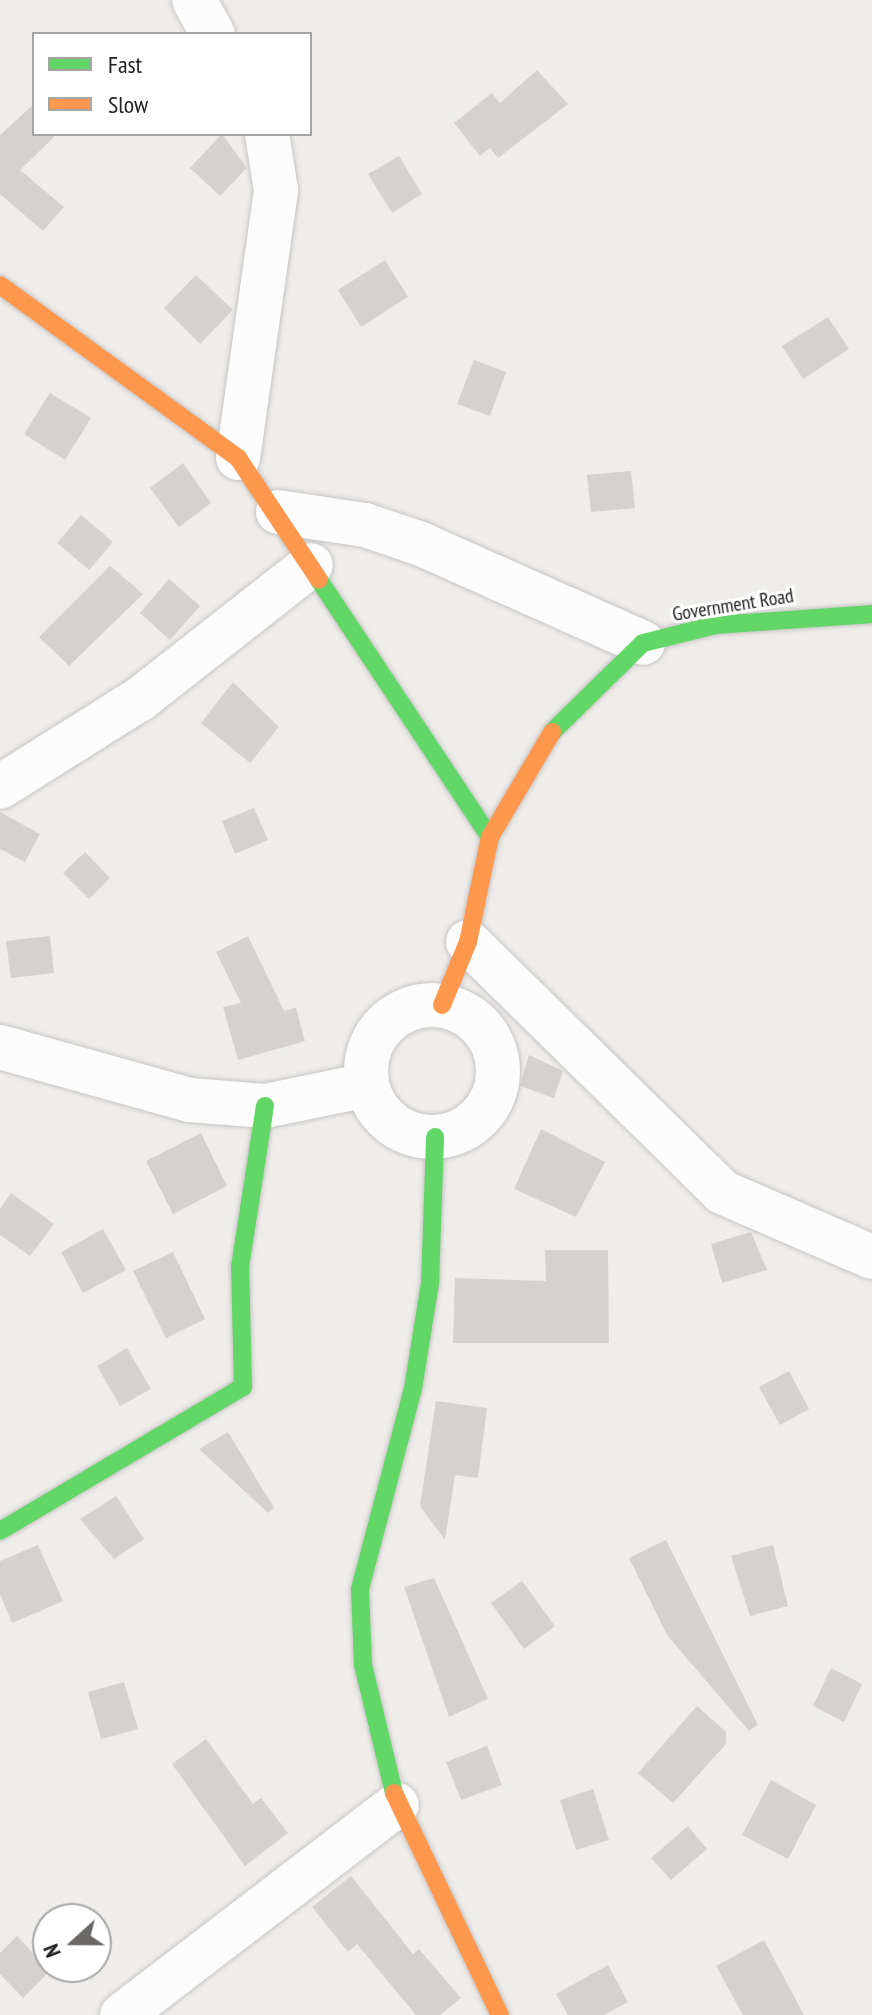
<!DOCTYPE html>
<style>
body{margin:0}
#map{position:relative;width:872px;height:2015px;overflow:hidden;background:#efedea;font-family:"PT Sans Narrow",sans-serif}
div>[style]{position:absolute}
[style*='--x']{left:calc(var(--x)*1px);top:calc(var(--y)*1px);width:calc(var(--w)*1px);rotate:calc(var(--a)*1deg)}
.building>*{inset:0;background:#d4d1cf}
.roads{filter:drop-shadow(0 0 2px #c6c5c4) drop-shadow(0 0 2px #c6c5c4)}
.street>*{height:44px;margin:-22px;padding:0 22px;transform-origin:22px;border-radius:22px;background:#fdfcfc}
.street>.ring{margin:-22px;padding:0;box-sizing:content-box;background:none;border:44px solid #fdfcfc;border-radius:50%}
.fast>*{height:18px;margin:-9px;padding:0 9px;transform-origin:9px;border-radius:9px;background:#63d668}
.slow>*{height:18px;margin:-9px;padding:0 9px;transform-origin:9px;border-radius:9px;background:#ff974d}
span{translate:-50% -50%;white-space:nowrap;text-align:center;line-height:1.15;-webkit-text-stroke:6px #fff;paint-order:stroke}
.street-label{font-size:20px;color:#212121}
.legend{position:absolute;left:32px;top:32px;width:280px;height:104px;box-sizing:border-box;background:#fff;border:2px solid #a6a6a6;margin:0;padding:10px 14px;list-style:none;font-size:24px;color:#212121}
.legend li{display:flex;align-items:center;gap:16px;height:40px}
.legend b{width:40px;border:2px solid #a6a6a6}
.north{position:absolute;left:32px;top:1903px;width:80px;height:80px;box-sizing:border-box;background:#fff;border:2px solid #a6a6a6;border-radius:50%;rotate:249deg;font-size:22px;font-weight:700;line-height:32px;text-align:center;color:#212121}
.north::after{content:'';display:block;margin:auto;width:28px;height:36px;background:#696867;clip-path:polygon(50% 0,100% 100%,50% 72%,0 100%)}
</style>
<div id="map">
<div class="building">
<div style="clip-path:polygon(537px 70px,568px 104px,498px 158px,490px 148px,480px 156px,454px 123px,492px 93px,500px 103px)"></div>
<div style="clip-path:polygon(34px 104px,34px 134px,57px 134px,20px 170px,64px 207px,43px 231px,0 194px,0 135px)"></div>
<div style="clip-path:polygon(222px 134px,247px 168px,220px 196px,190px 168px)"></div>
<div style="clip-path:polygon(399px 156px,422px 194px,392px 213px,368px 174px)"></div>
<div style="clip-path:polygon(385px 260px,408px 297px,361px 327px,338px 290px)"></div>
<div style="clip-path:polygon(196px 275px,233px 310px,200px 344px,164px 308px)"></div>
<div style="clip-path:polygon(828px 317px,849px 349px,803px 379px,782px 346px)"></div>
<div style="clip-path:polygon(474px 360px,506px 372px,490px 416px,457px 404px)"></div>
<div style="clip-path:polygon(50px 393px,91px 418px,65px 460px,24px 434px)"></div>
<div style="clip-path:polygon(183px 463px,211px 503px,179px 527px,150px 488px)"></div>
<div style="clip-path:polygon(631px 471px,635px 508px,591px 512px,587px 475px)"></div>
<div style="clip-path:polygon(81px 515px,113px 542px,89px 570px,57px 543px)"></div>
<div style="clip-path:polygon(110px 566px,143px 594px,69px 666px,39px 637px)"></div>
<div style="clip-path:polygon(169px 579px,200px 606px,170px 640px,140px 613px)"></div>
<div style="clip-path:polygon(233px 682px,279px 727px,250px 763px,201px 723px)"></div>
<div style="clip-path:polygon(254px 808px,268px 840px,235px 854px,222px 821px)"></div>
<div style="clip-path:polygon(0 812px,40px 834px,25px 862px,0 849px)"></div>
<div style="clip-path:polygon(85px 852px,110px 878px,89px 899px,63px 873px)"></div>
<div style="clip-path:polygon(50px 936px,54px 973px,11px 978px,6px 941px)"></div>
<div style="clip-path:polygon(248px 936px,284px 1011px,296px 1008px,305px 1041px,238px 1060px,223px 1007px,241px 1003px,216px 952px)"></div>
<div style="clip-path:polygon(529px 1055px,563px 1071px,554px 1098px,520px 1086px)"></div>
<div style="clip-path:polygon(541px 1129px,605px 1162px,576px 1217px,514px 1189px)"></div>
<div style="clip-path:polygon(201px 1133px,227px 1186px,173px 1214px,146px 1161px)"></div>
<div style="clip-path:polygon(11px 1193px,54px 1224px,30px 1256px,0 1235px,0 1209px)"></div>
<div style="clip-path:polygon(103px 1229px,126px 1270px,83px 1293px,61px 1252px)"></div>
<div style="clip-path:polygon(751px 1232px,767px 1270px,722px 1283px,711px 1244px)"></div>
<div style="clip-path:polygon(545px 1250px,608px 1250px,609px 1343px,453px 1343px,455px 1278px,546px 1281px)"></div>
<div style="clip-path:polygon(173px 1252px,205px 1319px,166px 1338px,133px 1271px)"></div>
<div style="clip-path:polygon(127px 1348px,151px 1389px,120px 1406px,97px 1366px)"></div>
<div style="clip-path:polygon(789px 1371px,809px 1409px,780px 1425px,759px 1387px)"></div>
<div style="clip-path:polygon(436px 1401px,487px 1408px,478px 1478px,455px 1475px,445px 1540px,420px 1506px)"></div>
<div style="clip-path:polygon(228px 1432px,274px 1508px,268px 1513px,199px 1449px)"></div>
<div style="clip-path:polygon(116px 1496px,144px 1539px,114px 1559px,80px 1519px)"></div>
<div style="clip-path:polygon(666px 1540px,758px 1725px,749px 1731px,667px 1635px,629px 1558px)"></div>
<div style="clip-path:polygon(38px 1545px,63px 1601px,12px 1623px,0 1594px,0 1561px)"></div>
<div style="clip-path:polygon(773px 1545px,788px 1606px,750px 1616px,731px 1556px)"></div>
<div style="clip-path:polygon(434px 1578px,488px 1699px,449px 1717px,404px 1587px)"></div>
<div style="clip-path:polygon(522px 1581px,555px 1626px,524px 1649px,491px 1603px)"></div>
<div style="clip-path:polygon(831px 1668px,862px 1684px,844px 1722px,813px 1706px)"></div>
<div style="clip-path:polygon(124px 1682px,138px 1729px,101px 1739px,88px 1692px)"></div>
<div style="clip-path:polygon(697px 1706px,726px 1732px,726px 1744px,673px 1803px,638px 1773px)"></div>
<div style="clip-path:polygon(206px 1739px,253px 1804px,261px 1798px,288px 1833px,245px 1866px,172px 1764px)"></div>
<div style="clip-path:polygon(487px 1746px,502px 1785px,461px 1800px,446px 1762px)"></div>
<div style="clip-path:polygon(771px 1780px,816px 1805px,788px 1859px,742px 1835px)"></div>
<div style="clip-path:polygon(593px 1789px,609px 1840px,576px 1850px,560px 1800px)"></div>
<div style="clip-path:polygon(688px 1826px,707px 1849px,671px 1880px,651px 1858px)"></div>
<div style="clip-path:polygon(351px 1876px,413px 1954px,419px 1949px,461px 1998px,440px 2015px,416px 2015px,357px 1944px,348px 1952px,312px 1907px)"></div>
<div style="clip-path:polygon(17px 1936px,50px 1971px,23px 1998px,0 1974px,0 1953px)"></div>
<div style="clip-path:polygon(764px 1940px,804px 2015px,743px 2015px,716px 1966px)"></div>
<div style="clip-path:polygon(608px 1965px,628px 2002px,604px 2015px,568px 2015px,556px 1994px)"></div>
</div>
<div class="roads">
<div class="street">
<div style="--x:194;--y:0;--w:39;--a:61"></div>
<div style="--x:238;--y:458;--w:271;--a:-81.9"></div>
<div style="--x:276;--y:190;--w:57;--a:-99.1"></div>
<div style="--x:278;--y:512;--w:88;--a:8.5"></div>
<div style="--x:365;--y:525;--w:59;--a:18.7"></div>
<div style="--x:421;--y:544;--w:243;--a:24"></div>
<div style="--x:0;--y:787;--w:165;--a:-32.2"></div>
<div style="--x:140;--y:699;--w:217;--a:-38.1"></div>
<div style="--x:468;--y:942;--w:356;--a:44.5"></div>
<div style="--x:722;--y:1192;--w:163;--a:23.4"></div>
<div class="ring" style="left:366px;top:1005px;width:88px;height:88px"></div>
<div style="--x:0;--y:1047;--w:197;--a:15.6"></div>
<div style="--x:190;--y:1100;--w:75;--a:4.6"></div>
<div style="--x:265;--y:1106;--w:104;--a:-11.6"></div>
<div style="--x:122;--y:2015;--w:346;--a:-37.4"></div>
</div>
<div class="fast">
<div style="--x:319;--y:580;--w:309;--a:56.4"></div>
<div style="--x:552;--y:732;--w:127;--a:-44.4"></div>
<div style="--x:643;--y:643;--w:75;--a:-13.9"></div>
<div style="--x:716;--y:625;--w:156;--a:-4"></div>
<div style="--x:0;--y:1531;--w:282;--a:-30.7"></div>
<div style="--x:243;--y:1387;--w:120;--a:-91.4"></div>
<div style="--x:240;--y:1267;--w:163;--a:-81.2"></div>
<div style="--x:394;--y:1793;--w:132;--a:-103.6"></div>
<div style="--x:363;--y:1665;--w:76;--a:-92.3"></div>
<div style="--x:360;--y:1589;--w:207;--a:-75.2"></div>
<div style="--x:413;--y:1389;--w:107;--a:-80.9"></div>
<div style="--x:430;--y:1283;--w:146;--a:-88"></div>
</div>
<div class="slow">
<div style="--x:0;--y:285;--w:294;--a:36"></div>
<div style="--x:238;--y:458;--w:146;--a:56.4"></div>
<div style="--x:442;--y:1005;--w:68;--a:-67.6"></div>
<div style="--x:468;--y:942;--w:107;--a:-78.2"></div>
<div style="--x:490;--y:837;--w:122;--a:-59.4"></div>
<div style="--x:394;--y:1793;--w:246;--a:64.5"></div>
</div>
</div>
<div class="street-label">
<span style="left:733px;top:605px;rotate:-9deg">Government Road</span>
</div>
<ul class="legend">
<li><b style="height:10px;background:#63d668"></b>Fast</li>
<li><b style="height:10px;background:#ff974d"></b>Slow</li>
</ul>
<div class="north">N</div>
</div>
